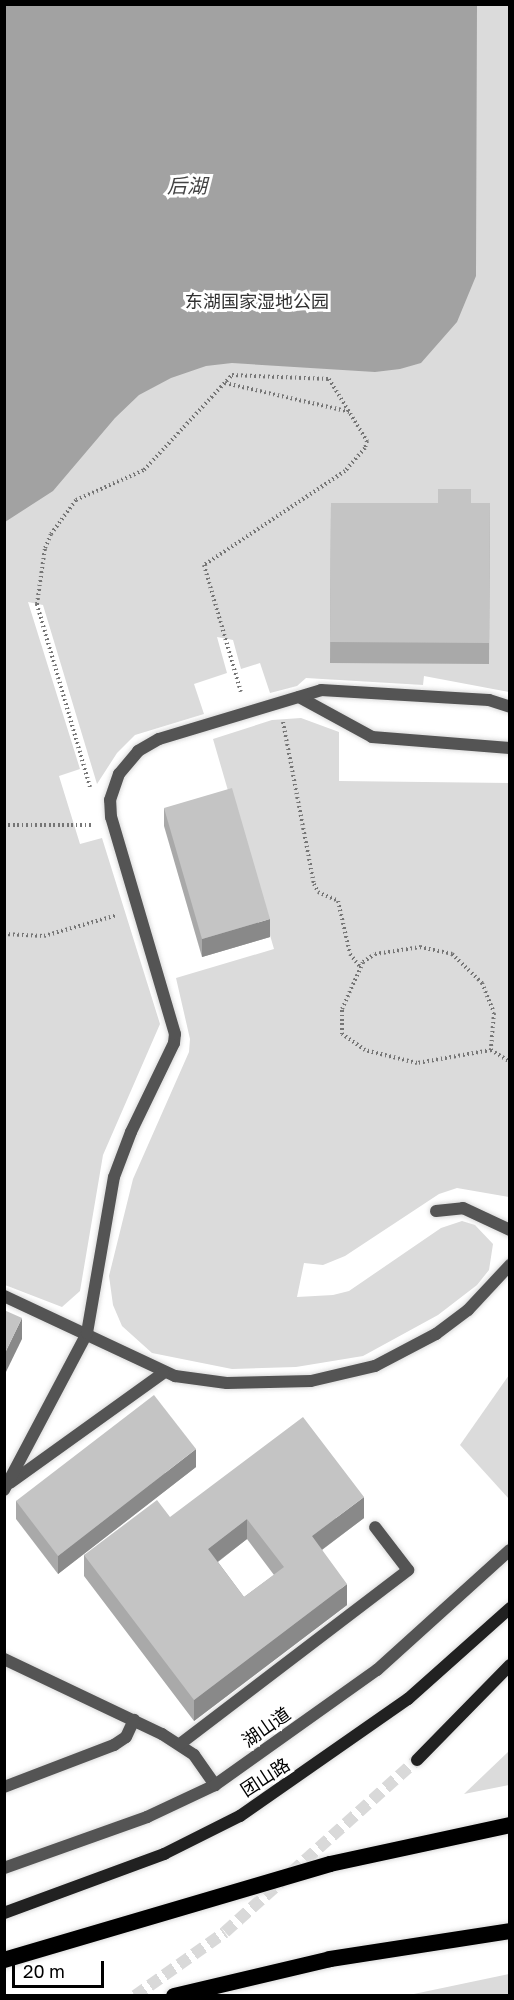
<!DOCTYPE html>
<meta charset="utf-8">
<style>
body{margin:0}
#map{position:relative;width:514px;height:2000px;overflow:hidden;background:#fff;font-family:"Golos Text","Noto Sans SC",sans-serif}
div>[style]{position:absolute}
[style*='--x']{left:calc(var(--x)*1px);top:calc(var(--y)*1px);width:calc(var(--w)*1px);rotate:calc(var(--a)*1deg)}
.green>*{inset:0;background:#dbdbdb}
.water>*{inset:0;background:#a2a2a2}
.secondary-tunnel>*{height:12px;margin-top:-6px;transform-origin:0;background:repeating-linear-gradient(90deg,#d9d9d9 0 12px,transparent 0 18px)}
.path>*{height:4px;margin-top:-2px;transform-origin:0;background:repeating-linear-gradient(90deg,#767676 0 1.5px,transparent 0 4.5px)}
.roads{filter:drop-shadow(0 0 2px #dbdbdb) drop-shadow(0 0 2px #dbdbdb)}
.service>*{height:12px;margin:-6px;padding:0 6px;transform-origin:6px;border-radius:6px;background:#545454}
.minor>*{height:12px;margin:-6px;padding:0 6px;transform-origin:6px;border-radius:6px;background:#545454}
.secondary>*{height:12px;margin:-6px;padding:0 6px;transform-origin:6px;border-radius:6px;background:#212121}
.trunk>*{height:16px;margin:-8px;padding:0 8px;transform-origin:8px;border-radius:8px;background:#000}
.wall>*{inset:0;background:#a9a9a9}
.shaded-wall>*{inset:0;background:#898989}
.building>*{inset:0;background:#c4c4c4}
span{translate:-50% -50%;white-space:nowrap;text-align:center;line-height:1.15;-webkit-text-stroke:6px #fff;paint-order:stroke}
.park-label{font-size:18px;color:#323232}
.street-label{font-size:18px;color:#000}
.water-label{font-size:20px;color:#434343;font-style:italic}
.frame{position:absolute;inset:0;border:6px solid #000;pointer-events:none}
.scale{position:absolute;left:12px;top:1961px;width:92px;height:27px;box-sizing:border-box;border:3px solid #000;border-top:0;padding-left:8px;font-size:18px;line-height:21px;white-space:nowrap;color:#000;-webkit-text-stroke:4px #fff;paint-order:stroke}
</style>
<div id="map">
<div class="green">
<div style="clip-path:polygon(5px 5px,509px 5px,509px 692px,424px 676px,423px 685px,306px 678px,297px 686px,270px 693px,260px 663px,241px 669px,233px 640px,217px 637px,227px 673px,194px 684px,204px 714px,135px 735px,117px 753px,97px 784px,43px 605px,28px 602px,80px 769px,59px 776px,80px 844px,102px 838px,160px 1024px,103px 1155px,80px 1291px,62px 1307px,5px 1285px)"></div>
<div style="clip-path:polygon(301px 718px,339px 732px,339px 781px,509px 783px,509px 1197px,457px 1188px,439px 1194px,345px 1256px,323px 1265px,304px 1263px,297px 1297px,333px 1295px,349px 1291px,441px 1228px,462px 1221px,475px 1225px,493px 1244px,489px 1270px,477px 1285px,438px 1315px,363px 1356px,296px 1367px,232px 1369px,152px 1353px,122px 1326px,113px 1305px,109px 1276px,133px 1179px,189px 1052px,190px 1039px,176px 978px,274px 949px,213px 739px,272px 720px)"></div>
<div style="clip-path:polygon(509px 1375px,509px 1499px,460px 1445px)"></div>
<div style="clip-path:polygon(509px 1751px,509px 1785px,464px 1794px)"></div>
<div style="clip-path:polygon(509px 1974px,509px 1995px,409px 1995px)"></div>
</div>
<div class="water">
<div style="clip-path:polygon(5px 4px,477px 5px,476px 276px,457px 322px,421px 363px,400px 369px,375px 372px,232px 363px,206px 366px,171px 378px,139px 395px,115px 418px,53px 491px,5px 522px)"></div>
</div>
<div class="secondary-tunnel">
<div style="--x:135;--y:1996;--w:110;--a:-35.4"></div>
<div style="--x:225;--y:1932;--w:258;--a:-41.9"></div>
</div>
<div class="path">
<div style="--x:225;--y:383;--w:129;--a:13"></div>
<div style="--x:283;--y:722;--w:165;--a:79.2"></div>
<div style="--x:314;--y:884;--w:9;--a:63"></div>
<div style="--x:318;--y:892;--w:22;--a:24"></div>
<div style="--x:338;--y:901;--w:54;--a:77.2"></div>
<div style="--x:350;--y:954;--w:16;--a:52"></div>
<div style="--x:90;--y:787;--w:191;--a:-106.2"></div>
<div style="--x:37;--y:604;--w:57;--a:-81.9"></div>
<div style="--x:45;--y:548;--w:15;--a:-67"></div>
<div style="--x:51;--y:534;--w:42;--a:-53.7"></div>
<div style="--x:76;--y:500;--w:74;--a:-23.8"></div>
<div style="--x:144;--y:470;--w:129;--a:-47.2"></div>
<div style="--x:232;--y:375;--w:97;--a:2.4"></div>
<div style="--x:329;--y:379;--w:73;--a:58.5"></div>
<div style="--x:367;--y:441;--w:7;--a:106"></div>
<div style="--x:365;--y:448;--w:30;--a:131"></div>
<div style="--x:345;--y:471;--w:169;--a:146.3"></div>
<div style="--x:204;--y:565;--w:132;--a:73.8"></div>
<div style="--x:4;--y:825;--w:89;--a:0"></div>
<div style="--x:4;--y:934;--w:40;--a:2.9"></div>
<div style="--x:44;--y:936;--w:76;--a:-16"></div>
<div style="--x:420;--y:947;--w:33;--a:12"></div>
<div style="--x:452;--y:954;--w:42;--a:44"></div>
<div style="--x:482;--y:983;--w:32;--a:68"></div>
<div style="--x:494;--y:1013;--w:37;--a:95"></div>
<div style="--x:491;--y:1050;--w:75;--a:170"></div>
<div style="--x:417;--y:1063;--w:54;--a:-166"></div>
<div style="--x:365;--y:1050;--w:28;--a:-145"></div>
<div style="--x:342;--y:1034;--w:25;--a:-90"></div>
<div style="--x:342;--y:1009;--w:51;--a:-65.9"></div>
<div style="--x:363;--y:962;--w:14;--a:-34"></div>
<div style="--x:375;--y:954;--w:46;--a:-8.8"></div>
<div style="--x:491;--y:1050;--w:22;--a:32"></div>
</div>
<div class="roads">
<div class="service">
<div style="--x:299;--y:697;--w:83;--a:28.7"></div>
<div style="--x:372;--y:737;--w:138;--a:4.6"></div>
<div style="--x:436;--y:1211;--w:27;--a:-6"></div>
<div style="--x:463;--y:1208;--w:52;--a:25.1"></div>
<div style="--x:4;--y:1296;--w:189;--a:25.1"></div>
<div style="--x:175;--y:1376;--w:52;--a:7.7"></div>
<div style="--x:227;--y:1383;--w:84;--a:-1.4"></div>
<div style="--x:311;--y:1381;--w:66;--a:-13.2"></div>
<div style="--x:375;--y:1366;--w:69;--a:-27.7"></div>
<div style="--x:436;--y:1334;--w:40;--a:-37"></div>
<div style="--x:468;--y:1310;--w:62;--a:-47"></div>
<div style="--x:10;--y:1483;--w:188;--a:-35.7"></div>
<div style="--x:4;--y:1490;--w:178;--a:-62.1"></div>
<div style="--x:87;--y:1333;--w:158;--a:-80.2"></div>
<div style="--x:114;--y:1177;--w:48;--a:-69.3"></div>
<div style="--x:131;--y:1132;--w:99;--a:-64.2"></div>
<div style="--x:174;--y:1043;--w:9;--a:-84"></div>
<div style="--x:175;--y:1034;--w:226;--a:-106.4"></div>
<div style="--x:111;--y:817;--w:17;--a:-93"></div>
<div style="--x:110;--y:800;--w:28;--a:-71"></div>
<div style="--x:119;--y:774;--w:30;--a:-50"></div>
<div style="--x:138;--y:751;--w:24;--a:-30"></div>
<div style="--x:159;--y:739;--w:169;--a:-16.8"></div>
<div style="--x:321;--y:690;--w:168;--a:3.4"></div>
<div style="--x:489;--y:700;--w:22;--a:18"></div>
<div style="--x:4;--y:1659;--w:175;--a:25.4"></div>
<div style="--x:162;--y:1734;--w:38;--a:33"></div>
<div style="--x:194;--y:1755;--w:37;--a:55"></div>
<div style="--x:180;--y:1744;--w:287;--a:-37.3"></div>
<div style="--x:408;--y:1570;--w:54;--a:-127.5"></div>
<div style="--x:4;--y:1787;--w:118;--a:-20.9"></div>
<div style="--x:114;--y:1745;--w:14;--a:-34"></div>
<div style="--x:126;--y:1737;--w:19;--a:-65"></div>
</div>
<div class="minor">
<div style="--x:4;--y:1868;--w:152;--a:-19.6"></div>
<div style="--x:147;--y:1817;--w:75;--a:-25.2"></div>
<div style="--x:215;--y:1785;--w:199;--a:-35.4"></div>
<div style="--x:377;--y:1670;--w:179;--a:-42.1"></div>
</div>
<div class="secondary">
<div style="--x:417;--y:1760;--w:133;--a:-45.6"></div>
<div style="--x:4;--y:1913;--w:171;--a:-20.2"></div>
<div style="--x:164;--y:1854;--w:85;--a:-26.6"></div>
<div style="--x:240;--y:1816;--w:205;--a:-34.9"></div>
<div style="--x:408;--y:1699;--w:137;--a:-41.7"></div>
</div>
<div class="trunk">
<div style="--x:4;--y:1960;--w:340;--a:-16.4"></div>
<div style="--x:330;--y:1864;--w:184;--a:-12.2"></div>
<div style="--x:174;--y:1996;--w:160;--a:-13.3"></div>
<div style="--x:330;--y:1959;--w:182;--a:-8.8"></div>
</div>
</div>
<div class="wall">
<div style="clip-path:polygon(331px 503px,490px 503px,489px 664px,330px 663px)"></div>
<div style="clip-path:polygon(164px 808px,270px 937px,202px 957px,164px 826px)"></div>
<div style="clip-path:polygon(196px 1467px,58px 1574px,16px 1519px,16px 1501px)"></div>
<div style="clip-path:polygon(evenodd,170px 1517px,364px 1518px,322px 1550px,347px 1605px,194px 1721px,84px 1576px,84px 1555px,170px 1517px,247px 1539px,274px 1575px,244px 1597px,218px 1562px,247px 1539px)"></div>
</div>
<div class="shaded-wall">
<div style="clip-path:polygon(270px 919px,270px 937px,202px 957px,202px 939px)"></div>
<div style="clip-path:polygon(22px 1318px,22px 1339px,4px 1376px,4px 1355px)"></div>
<div style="clip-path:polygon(196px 1449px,196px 1467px,58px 1574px,58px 1556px)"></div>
<div style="clip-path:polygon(364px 1497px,364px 1518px,312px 1557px,312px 1536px)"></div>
<div style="clip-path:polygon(247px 1519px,247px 1539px,208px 1569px,208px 1549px)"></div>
<div style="clip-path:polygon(347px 1584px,347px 1605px,194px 1721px,194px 1700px)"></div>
</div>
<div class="building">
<div style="clip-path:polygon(438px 489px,471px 489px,471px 503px,490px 503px,489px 643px,330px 642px,331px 503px,438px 503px)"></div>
<div style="clip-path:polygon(232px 788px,270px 919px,202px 939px,164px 808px)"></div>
<div style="clip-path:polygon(4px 1310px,22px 1318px,4px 1355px)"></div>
<div style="clip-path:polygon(154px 1395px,196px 1449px,58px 1556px,16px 1501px)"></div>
<div style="clip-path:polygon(evenodd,303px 1417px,364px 1497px,312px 1536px,347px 1584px,194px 1700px,84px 1555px,157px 1500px,170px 1517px,303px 1417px,247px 1519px,284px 1567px,244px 1597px,208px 1549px,247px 1519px)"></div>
</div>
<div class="park-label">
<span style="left:257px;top:301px">东湖国家湿地公园</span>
</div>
<div class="street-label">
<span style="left:266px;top:1727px;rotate:-35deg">湖山道</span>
<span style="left:265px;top:1777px;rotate:-33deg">团山路</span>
</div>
<div class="water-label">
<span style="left:187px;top:185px">后湖</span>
</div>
<div class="frame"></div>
<div class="scale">20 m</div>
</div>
